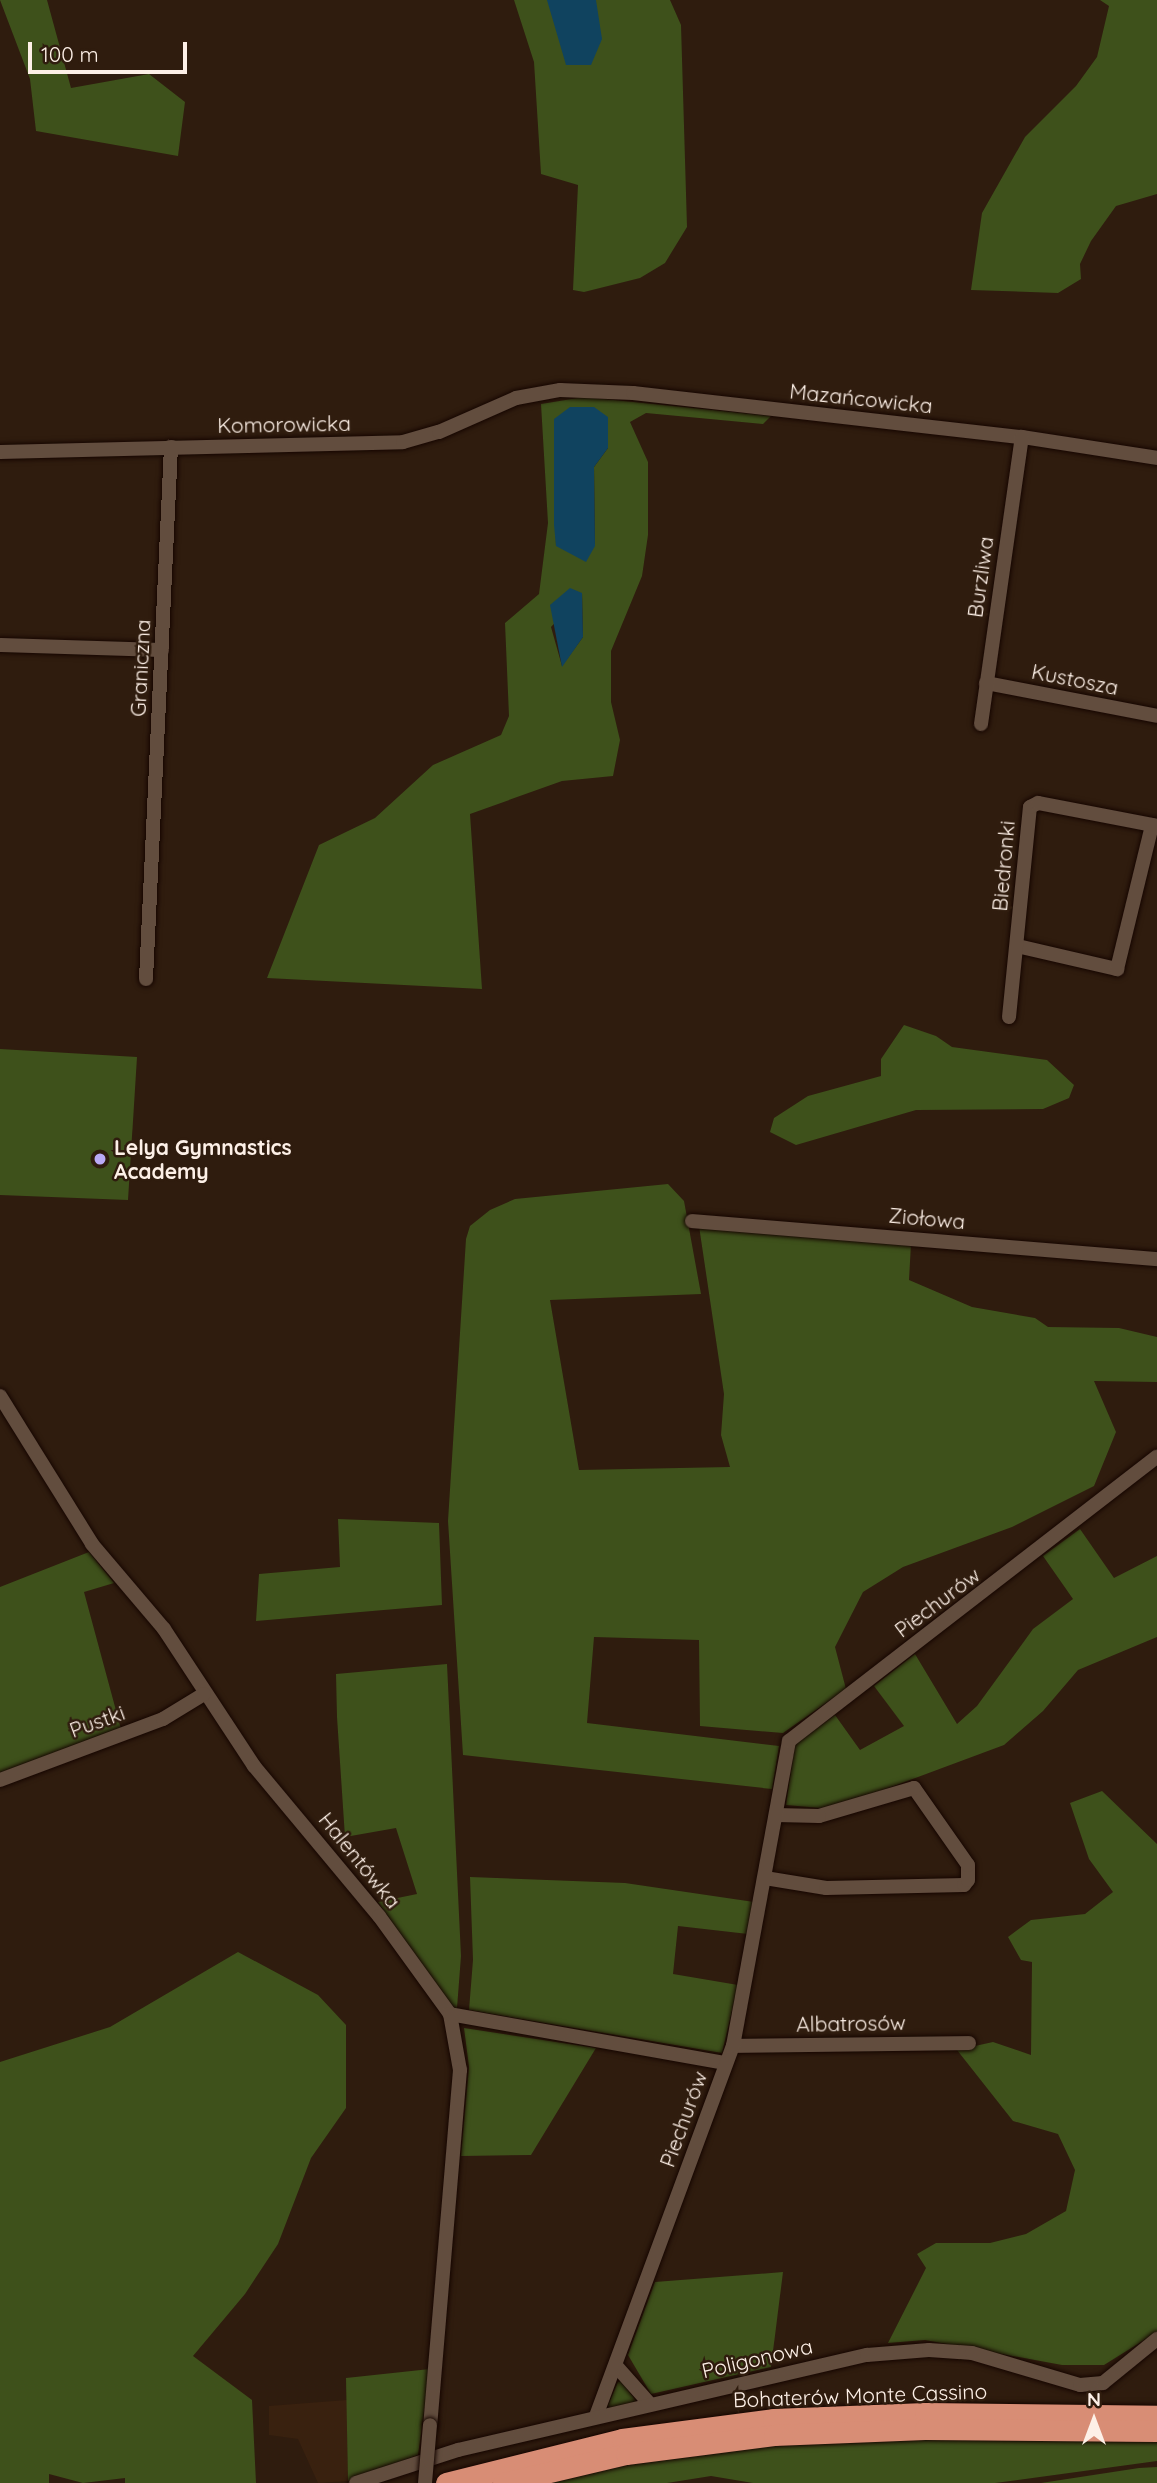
<!DOCTYPE html>
<meta charset="utf-8">
<style>
body{margin:0}
#map{position:relative;width:1157px;height:2483px;overflow:hidden;background:#2f1c0e;font-family:Quicksand,sans-serif}
div>[style]{position:absolute}
[style*='--x']{left:calc(var(--x)*1px);top:calc(var(--y)*1px);width:calc(var(--w)*1px);rotate:calc(var(--a)*1deg)}
.built>*{inset:0;background:#39210f}
.green>*{inset:0;background:#3e511b}
.water>*{inset:0;background:#10435f}
.roads{filter:drop-shadow(0 0 2px #160600) drop-shadow(0 0 2px #160600)}
.minor>*{height:14px;margin:-7px;padding:0 7px;transform-origin:7px;border-radius:7px;background:#624d3e}
.highway>*{height:21px;margin:-10.5px;padding:0 10.5px;transform-origin:10.5px;border-radius:10.5px;background:#d88d75}
.bridges{filter:drop-shadow(0 0 2px #160600) drop-shadow(0 0 2px #160600)}
.minor-bridge>*{height:14px;margin:-7px;padding:0 7px;transform-origin:7px;border-radius:7px;background:#624d3e}
.dots>*{width:19px;height:19px;translate:-50% -50%;box-sizing:border-box;border:4px solid #2f1c0e;border-radius:50%}
span{translate:-50% -50%;white-space:nowrap;text-align:center;line-height:1.15;-webkit-text-stroke:5px #2f1c0e;paint-order:stroke}
.street-label{font-size:21px;color:#fdf0e7}
.poi-label{font-size:21px;color:#fdf0e7;font-weight:700}
.left{translate:0 -50%;text-align:left}
.north{position:absolute;left:1059px;top:2385px;width:70px;height:70px;-webkit-text-stroke:5px #2f1c0e;paint-order:stroke;rotate:0deg;font-size:19px;font-weight:700;line-height:28px;text-align:center;color:#fdf0e7}
.north::after{content:'';display:block;margin:auto;width:24px;height:32px;background:#fdf0e7;clip-path:polygon(50% 0,100% 100%,50% 72%,0 100%)}
.scale{position:absolute;left:28px;top:42px;width:159px;height:32px;box-sizing:border-box;border:4px solid #fdf0e7;border-top:0;padding-left:9px;font-size:21px;line-height:24px;white-space:nowrap;color:#fdf0e7;-webkit-text-stroke:5px #2f1c0e;paint-order:stroke}
</style>
<div id="map">
<div class="built">
<div style="clip-path:polygon(347px 2400px,348px 2481px,318px 2483px,298px 2439px,269px 2435px,269px 2406px)"></div>
</div>
<div class="green">
<div style="clip-path:polygon(0 0,47px 0,71px 88px,149px 74px,185px 102px,178px 156px,36px 131px,30px 79px)"></div>
<div style="clip-path:polygon(514px 0,670px 0,681px 25px,687px 227px,665px 263px,640px 278px,584px 292px,573px 290px,578px 185px,541px 174px,534px 62px)"></div>
<div style="clip-path:polygon(1100px 0,1157px 0,1157px 194px,1116px 206px,1091px 241px,1080px 264px,1081px 279px,1058px 293px,971px 290px,982px 213px,1025px 137px,1076px 86px,1097px 57px,1109px 6px)"></div>
<div style="clip-path:polygon(evenodd,584px 397px,771px 416px,763px 424px,646px 413px,630px 422px,648px 462px,648px 535px,642px 576px,611px 651px,611px 702px,620px 740px,613px 776px,562px 781px,470px 814px,482px 989px,267px 978px,319px 845px,375px 818px,433px 765px,501px 735px,509px 716px,505px 623px,539px 594px,548px 523px,541px 404px,584px 397px,554px 419px,608px 448px,594px 467px,595px 546px,556px 546px,554px 419px,584px 397px,582px 593px,583px 637px,562px 666px,551px 627px,582px 593px)"></div>
<div style="clip-path:polygon(904px 1025px,936px 1036px,952px 1047px,1047px 1060px,1074px 1085px,1069px 1098px,1043px 1109px,916px 1110px,796px 1145px,770px 1132px,774px 1118px,808px 1096px,881px 1076px,881px 1059px)"></div>
<div style="clip-path:polygon(0 1049px,137px 1057px,128px 1200px,0 1195px)"></div>
<div style="clip-path:polygon(668px 1184px,684px 1201px,701px 1294px,550px 1300px,579px 1470px,730px 1467px,721px 1435px,724px 1394px,699px 1226px,911px 1244px,909px 1280px,972px 1307px,1035px 1318px,1048px 1327px,1119px 1328px,1157px 1337px,1157px 1382px,1094px 1381px,1116px 1432px,1094px 1486px,1012px 1527px,903px 1567px,863px 1592px,835px 1647px,846px 1689px,783px 1733px,700px 1726px,699px 1640px,594px 1637px,587px 1723px,779px 1746px,772px 1789px,463px 1755px,448px 1521px,466px 1239px,470px 1226px,490px 1210px,515px 1199px)"></div>
<div style="clip-path:polygon(338px 1519px,439px 1523px,442px 1605px,256px 1621px,259px 1574px,340px 1567px)"></div>
<div style="clip-path:polygon(1080px 1529px,1114px 1578px,1157px 1556px,1157px 1637px,1078px 1670px,1043px 1711px,1004px 1745px,832px 1809px,786px 1805px,795px 1744px,835px 1715px,860px 1750px,904px 1726px,874px 1686px,915px 1654px,957px 1724px,977px 1706px,1033px 1629px,1073px 1599px,1043px 1556px)"></div>
<div style="clip-path:polygon(89px 1552px,114px 1583px,84px 1592px,121px 1729px,0 1773px,0 1587px)"></div>
<div style="clip-path:polygon(447px 1664px,461px 1956px,457px 2008px,450px 2007px,378px 1902px,417px 1894px,396px 1828px,345px 1837px,337px 1717px,336px 1674px)"></div>
<div style="clip-path:polygon(1102px 1791px,1157px 1844px,1157px 2332px,1104px 2365px,1062px 2365px,925px 2340px,888px 2343px,926px 2268px,917px 2254px,936px 2243px,990px 2243px,1026px 2234px,1066px 2211px,1075px 2170px,1058px 2134px,1013px 2121px,957px 2050px,993px 2042px,1031px 2055px,1032px 1962px,1021px 1960px,1008px 1937px,1031px 1920px,1085px 1914px,1113px 1892px,1089px 1859px,1070px 1803px)"></div>
<div style="clip-path:polygon(470px 1877px,625px 1883px,754px 1902px,748px 1934px,678px 1926px,673px 1974px,738px 1985px,722px 2053px,469px 2010px,473px 1960px)"></div>
<div style="clip-path:polygon(238px 1952px,318px 1995px,346px 2025px,346px 2108px,311px 2158px,278px 2244px,245px 2294px,193px 2356px,252px 2400px,256px 2483px,125px 2483px,125px 2478px,83px 2483px,49px 2474px,49px 2483px,0 2483px,0 2062px,110px 2027px)"></div>
<div style="clip-path:polygon(464px 2028px,596px 2048px,531px 2155px,461px 2156px,469px 2067px)"></div>
<div style="clip-path:polygon(783px 2272px,771px 2367px,651px 2394px,628px 2355px,655px 2282px)"></div>
<div style="clip-path:polygon(430px 2369px,418px 2455px,348px 2481px,346px 2378px)"></div>
<div style="clip-path:polygon(621px 2381px,637px 2402px,607px 2408px,618px 2382px)"></div>
<div style="clip-path:polygon(940px 2438px,1157px 2442px,1157px 2461px,995px 2483px,753px 2483px,711px 2476px,667px 2483px,544px 2483px,633px 2464px,764px 2446px)"></div>
<div style="clip-path:polygon(1157px 2467px,1157px 2483px,1041px 2483px,1139px 2468px)"></div>
</div>
<div class="water">
<div style="clip-path:polygon(547px 0,596px 0,602px 39px,591px 65px,566px 65px)"></div>
<div style="clip-path:polygon(570px 407px,594px 407px,608px 417px,608px 448px,594px 467px,595px 546px,586px 562px,556px 546px,554px 525px,554px 419px)"></div>
<div style="clip-path:polygon(570px 588px,582px 593px,583px 637px,562px 667px,550px 605px)"></div>
</div>
<div class="roads">
<div class="minor">
<div style="--x:0;--y:452;--w:403;--a:-1.4"></div>
<div style="--x:403;--y:442;--w:37;--a:-16"></div>
<div style="--x:439;--y:432;--w:84;--a:-23.8"></div>
<div style="--x:516;--y:398;--w:45;--a:-10.3"></div>
<div style="--x:560;--y:390;--w:73;--a:2.4"></div>
<div style="--x:633;--y:393;--w:391;--a:6.5"></div>
<div style="--x:1022;--y:437;--w:137;--a:8.8"></div>
<div style="--x:0;--y:645;--w:162;--a:1.8"></div>
<div style="--x:986;--y:683;--w:174;--a:10.9"></div>
<div style="--x:981;--y:724;--w:290;--a:-81.9"></div>
<div style="--x:1017;--y:946;--w:103;--a:13"></div>
<div style="--x:1117;--y:969;--w:148;--a:-76.3"></div>
<div style="--x:146;--y:979;--w:533;--a:-87.31"></div>
<div style="--x:1009;--y:1017;--w:211;--a:-84.3"></div>
<div style="--x:1030;--y:807;--w:9;--a:-27"></div>
<div style="--x:1038;--y:803;--w:121;--a:10.9"></div>
<div style="--x:692;--y:1221;--w:467;--a:4.7"></div>
<div style="--x:0;--y:1396;--w:174;--a:58.1"></div>
<div style="--x:92;--y:1544;--w:111;--a:49.7"></div>
<div style="--x:164;--y:1629;--w:164;--a:56.7"></div>
<div style="--x:254;--y:1766;--w:195;--a:50.2"></div>
<div style="--x:379;--y:1916;--w:121;--a:54.1"></div>
<div style="--x:450;--y:2014;--w:57;--a:79.9"></div>
<div style="--x:460;--y:2070;--w:356;--a:94.8"></div>
<div style="--x:0;--y:1780;--w:174;--a:-20.5"></div>
<div style="--x:163;--y:1719;--w:48;--a:-31.4"></div>
<div style="--x:765;--y:1878;--w:62;--a:9.3"></div>
<div style="--x:826;--y:1888;--w:138;--a:-1.2"></div>
<div style="--x:964;--y:1885;--w:6;--a:-51"></div>
<div style="--x:968;--y:1880;--w:15;--a:-90"></div>
<div style="--x:968;--y:1865;--w:94;--a:-125"></div>
<div style="--x:914;--y:1788;--w:99;--a:163.6"></div>
<div style="--x:819;--y:1816;--w:43;--a:-178.7"></div>
<div style="--x:450;--y:2014;--w:280;--a:10.1"></div>
<div style="--x:733;--y:2046;--w:236;--a:-0.7"></div>
<div style="--x:617;--y:2367;--w:50;--a:48.3"></div>
<div style="--x:596;--y:2416;--w:395;--a:-69.7"></div>
<div style="--x:733;--y:2046;--w:310;--a:-79.6"></div>
<div style="--x:789;--y:1741;--w:465;--a:-37.7"></div>
<div style="--x:356;--y:2483;--w:107;--a:-17.9"></div>
<div style="--x:458;--y:2450;--w:420;--a:-13.1"></div>
<div style="--x:867;--y:2355;--w:62;--a:-4.6"></div>
<div style="--x:929;--y:2350;--w:43;--a:4"></div>
<div style="--x:972;--y:2353;--w:113;--a:16.5"></div>
<div style="--x:1080;--y:2385;--w:23;--a:-5"></div>
<div style="--x:1103;--y:2383;--w:70;--a:-39.2"></div>
</div>
<div class="highway">
<div style="--x:446;--y:2483;--w:181;--a:-14"></div>
<div style="--x:622;--y:2439;--w:152;--a:-7.5"></div>
<div style="--x:773;--y:2419;--w:152;--a:-2.3"></div>
<div style="--x:925;--y:2413;--w:232;--a:0.7"></div>
<div style="--x:503;--y:2483;--w:126;--a:-13.3"></div>
<div style="--x:626;--y:2454;--w:149;--a:-7.3"></div>
<div style="--x:774;--y:2435;--w:151;--a:-2.3"></div>
<div style="--x:925;--y:2429;--w:232;--a:0.5"></div>
</div>
</div>
<div class="bridges">
<div class="minor-bridge">
<div style="--x:425;--y:2483;--w:58;--a:-85.1"></div>
</div>
</div>
<div class="dots">
<div style="left:100px;top:1159px;background:#baaaf6"></div>
</div>
<div class="street-label">
<span style="left:861px;top:398px;rotate:6deg">Mazańcowicka</span>
<span style="left:284px;top:424px;rotate:-1deg">Komorowicka</span>
<span style="left:980px;top:577px;rotate:-82deg">Burzliwa</span>
<span style="left:140px;top:668px;rotate:-87deg">Graniczna</span>
<span style="left:1075px;top:679px;rotate:11deg">Kustosza</span>
<span style="left:1003px;top:866px;rotate:-85deg">Biedronki</span>
<span style="left:927px;top:1218px;rotate:5deg">Ziołowa</span>
<span style="left:937px;top:1602px;rotate:-37deg">Piechurów</span>
<span style="left:97px;top:1721px;rotate:-20deg">Pustki</span>
<span style="left:360px;top:1860px;rotate:51deg">Halentówka</span>
<span style="left:851px;top:2023px;rotate:-1deg">Albatrosów</span>
<span style="left:683px;top:2119px;rotate:-70deg">Piechurów</span>
<span style="left:757px;top:2358px;rotate:-13deg">Poligonowa</span>
<span style="left:860px;top:2395px;rotate:-2deg">Bohaterów Monte Cassino</span>
</div>
<div class="poi-label">
<span class="left" style="left:114px;top:1159px">Lelya Gymnastics<br>Academy</span>
</div>
<div class="north">N</div>
<div class="scale">100 m</div>
</div>
